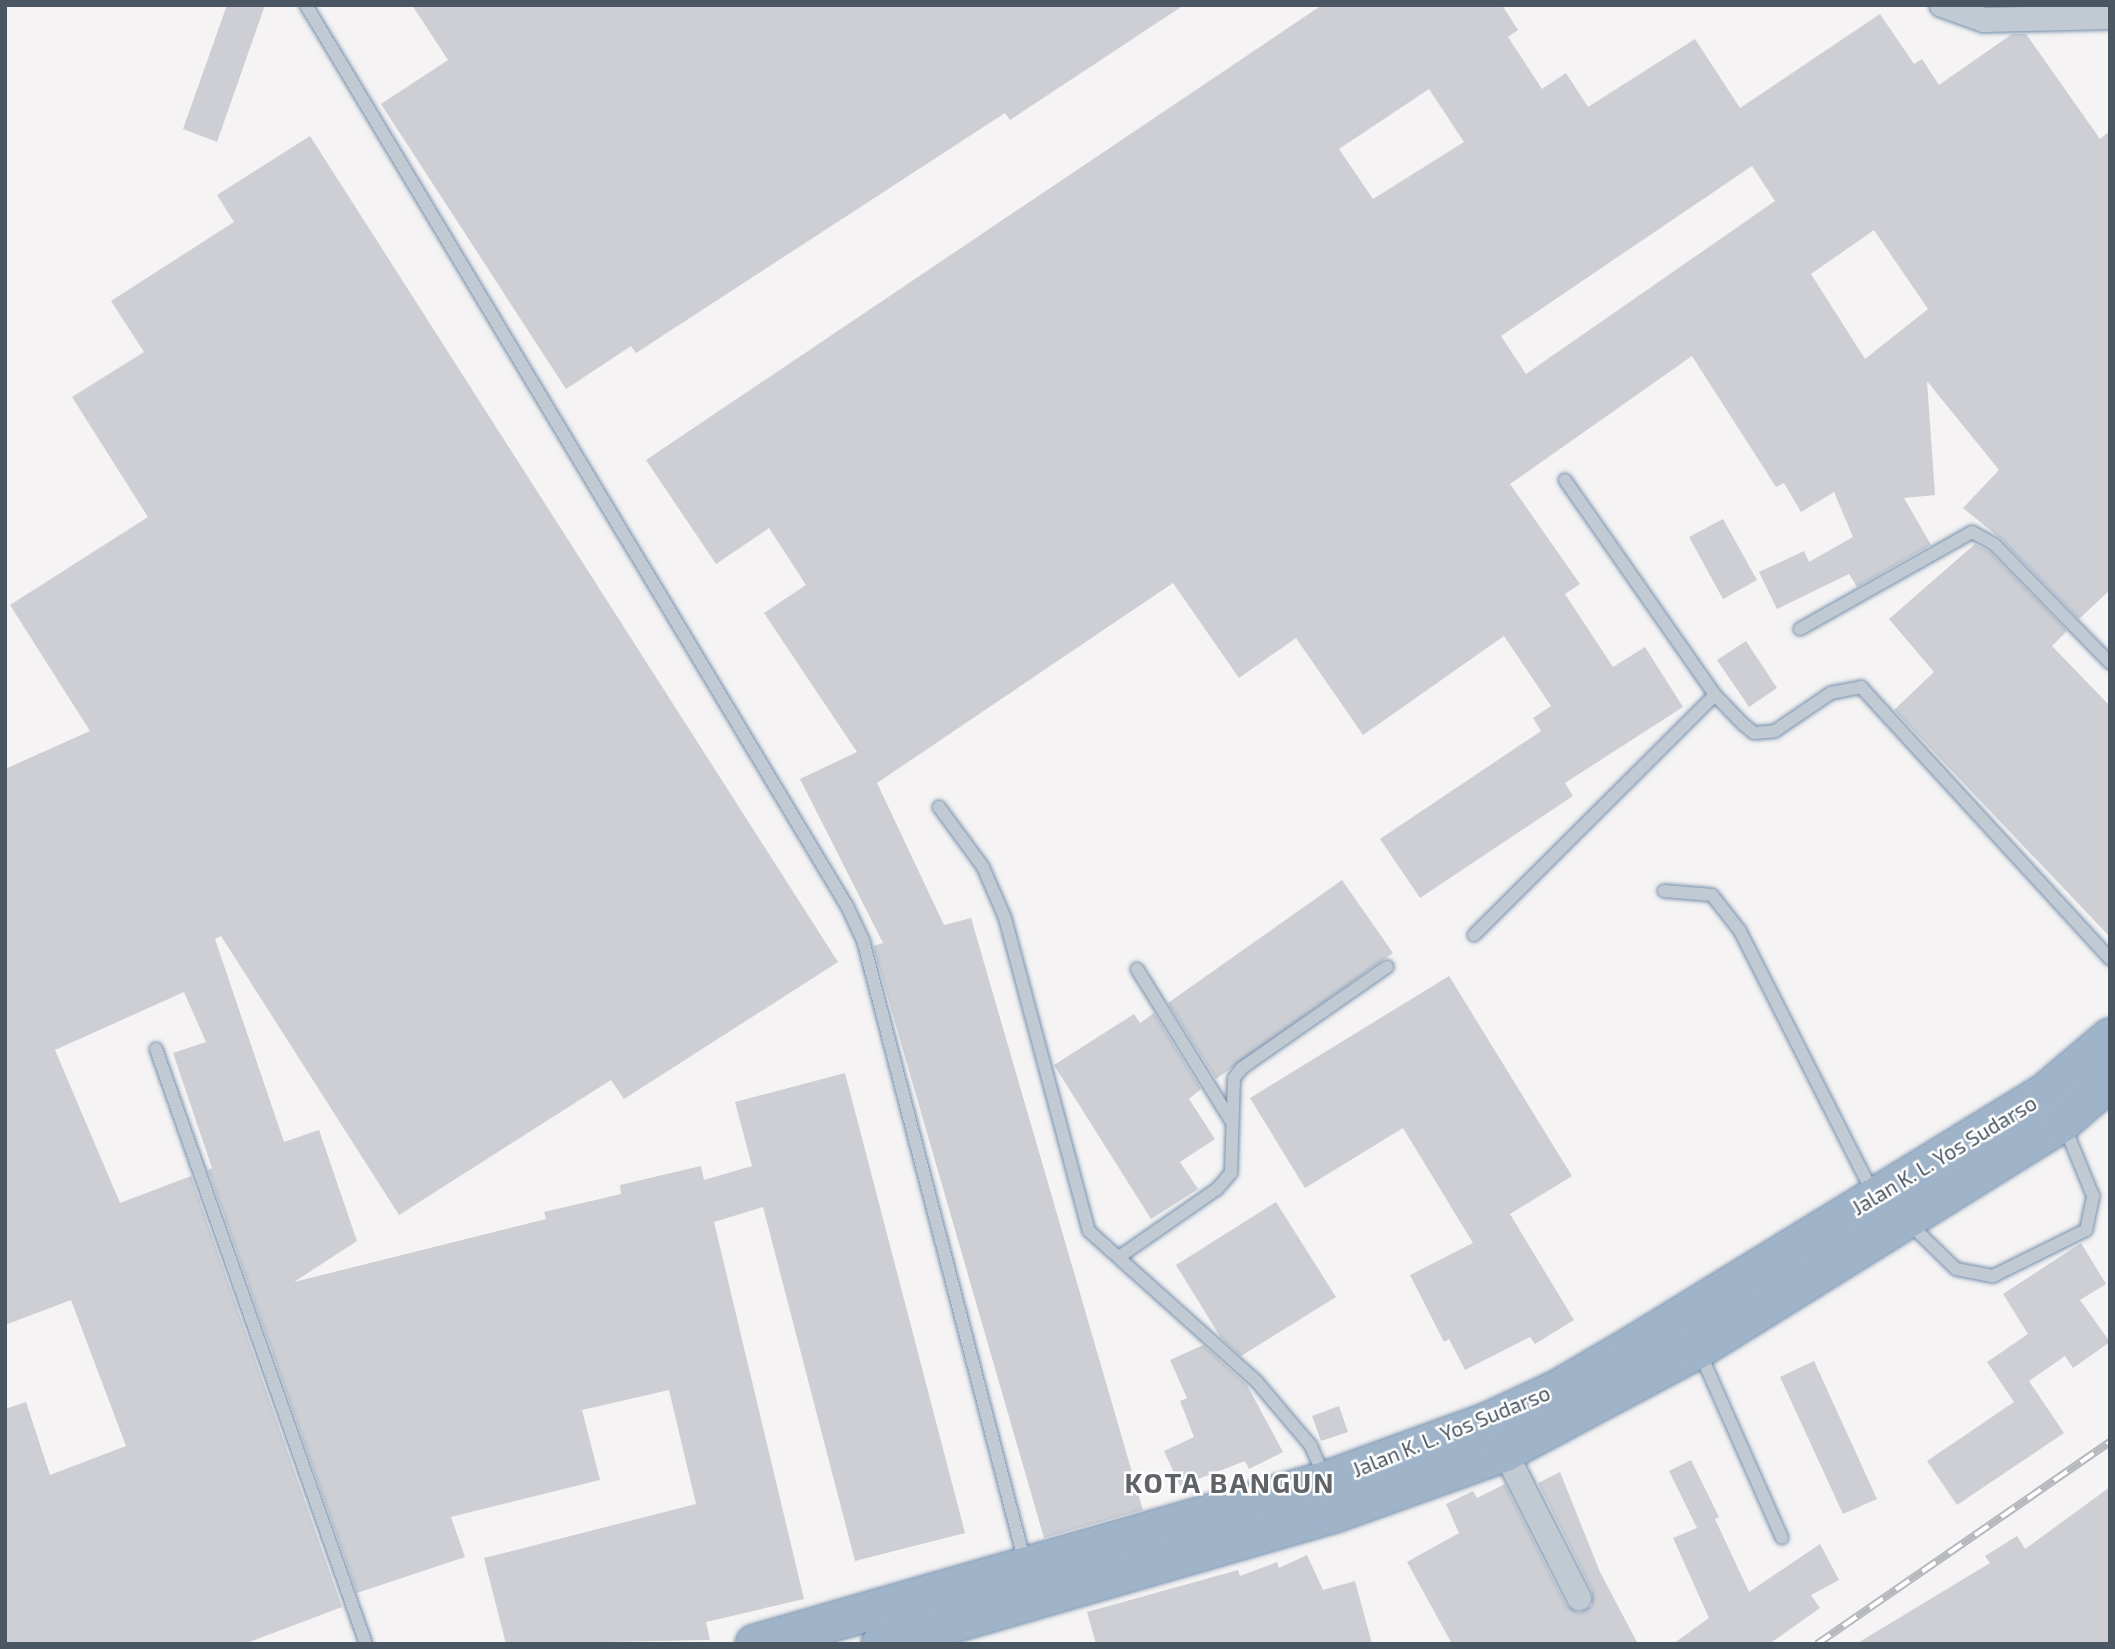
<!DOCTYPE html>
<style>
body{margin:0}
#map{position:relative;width:2115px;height:1649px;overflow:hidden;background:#f5f3f3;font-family:"Exo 2",sans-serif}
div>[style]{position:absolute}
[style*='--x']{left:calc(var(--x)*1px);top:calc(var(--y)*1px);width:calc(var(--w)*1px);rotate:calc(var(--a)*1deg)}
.building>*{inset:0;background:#cdcfd5}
.roads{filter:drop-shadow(0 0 2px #7690ad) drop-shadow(0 0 2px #7690ad)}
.service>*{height:12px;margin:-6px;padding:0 6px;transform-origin:6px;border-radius:6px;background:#c1cad2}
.minor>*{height:24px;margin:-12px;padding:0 12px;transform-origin:12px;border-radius:12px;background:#c1cad2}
.trunk>*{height:38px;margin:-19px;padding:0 19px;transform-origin:19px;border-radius:19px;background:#9fb4c9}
.rail>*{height:8px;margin-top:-4px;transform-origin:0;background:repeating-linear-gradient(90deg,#fff 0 16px,#b5b8bd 0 32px);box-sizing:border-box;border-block:2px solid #b5b8bd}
span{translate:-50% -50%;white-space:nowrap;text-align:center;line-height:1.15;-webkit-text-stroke:5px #fff;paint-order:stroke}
.street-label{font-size:21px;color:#4a5661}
.district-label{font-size:28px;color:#5f6368;font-weight:700;letter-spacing:2px}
.frame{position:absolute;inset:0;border:7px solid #4a5661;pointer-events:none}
</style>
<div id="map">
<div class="building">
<div style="clip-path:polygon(227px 5px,265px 5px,217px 142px,183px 129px)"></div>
<div style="clip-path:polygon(412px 5px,1184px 5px,1010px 120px,1005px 113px,636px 353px,631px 346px,566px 389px,381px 104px,448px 60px)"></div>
<div style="clip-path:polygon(evenodd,1322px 5px,1502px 5px,1518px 30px,1508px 37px,1542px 89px,1566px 73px,1588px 107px,1695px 39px,1740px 108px,1880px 14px,1914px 64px,1922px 59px,1939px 85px,2012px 34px,2026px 34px,2100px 139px,2110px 131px,2110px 590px,2079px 619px,2001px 539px,1963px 508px,1999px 470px,1927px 381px,1935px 495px,1904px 498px,1931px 545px,1857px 587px,1849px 574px,1777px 609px,1759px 572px,1804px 551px,1809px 562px,1853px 537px,1834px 492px,1801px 512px,1784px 483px,1776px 487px,1692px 356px,1510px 484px,1580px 584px,1565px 594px,1613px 667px,1645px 647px,1683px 707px,1565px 783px,1573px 796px,1420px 898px,1380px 839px,1541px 731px,1533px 718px,1551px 706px,1504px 636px,1363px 735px,1296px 638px,1239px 678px,1173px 583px,877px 783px,944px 925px,971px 918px,1143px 1510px,1044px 1538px,884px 984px,873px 946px,883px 943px,800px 779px,857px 752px,764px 613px,806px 585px,769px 528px,716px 564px,646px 460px,1322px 5px,1429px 89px,1464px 142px,1373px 199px,1339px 149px,1429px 89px,1322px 5px,1752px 166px,1775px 201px,1526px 374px,1501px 336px,1752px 166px,1322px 5px,1874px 230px,1928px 309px,1865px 359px,1811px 274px,1874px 230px)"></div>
<div style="clip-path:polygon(310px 136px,838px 962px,624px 1099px,611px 1080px,399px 1215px,221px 936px,215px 939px,284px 1142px,319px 1130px,357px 1241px,294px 1282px,546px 1219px,544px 1212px,621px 1194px,620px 1185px,701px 1166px,704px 1180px,752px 1166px,735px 1102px,845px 1073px,965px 1533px,855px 1561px,763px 1207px,714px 1222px,804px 1599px,706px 1622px,710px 1640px,506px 1644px,484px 1558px,696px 1504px,669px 1390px,582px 1410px,600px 1480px,451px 1517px,465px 1557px,357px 1593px,208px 1170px,212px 1168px,173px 1053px,206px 1042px,184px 992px,55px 1050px,120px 1203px,191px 1176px,342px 1607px,244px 1644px,5px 1644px,5px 1409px,26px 1402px,50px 1475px,126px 1446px,71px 1300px,5px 1325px,5px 769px,90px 731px,10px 605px,148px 517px,72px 397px,144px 352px,111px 301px,234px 222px,217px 195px)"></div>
<div style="clip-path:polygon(1723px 519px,1757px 580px,1723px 599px,1689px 537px)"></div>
<div style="clip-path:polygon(1975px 544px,1990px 552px,2067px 631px,2052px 646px,2110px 706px,2110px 937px,1894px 710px,1934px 672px,1889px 619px)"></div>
<div style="clip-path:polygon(1746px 641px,1777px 688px,1749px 707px,1717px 660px)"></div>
<div style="clip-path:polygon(1342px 880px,1393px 953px,1216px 1079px,1168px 1003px)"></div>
<div style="clip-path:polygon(1449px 976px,1572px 1176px,1510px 1214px,1574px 1320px,1535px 1344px,1530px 1337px,1465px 1370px,1449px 1339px,1444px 1342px,1410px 1275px,1473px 1243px,1403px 1128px,1305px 1188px,1250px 1098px)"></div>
<div style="clip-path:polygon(1154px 1013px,1201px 1089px,1189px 1099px,1215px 1139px,1180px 1162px,1198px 1189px,1151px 1219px,1054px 1065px,1134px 1014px,1140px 1023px)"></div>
<div style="clip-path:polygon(1276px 1202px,1336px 1297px,1241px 1356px,1221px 1338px,1176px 1265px)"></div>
<div style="clip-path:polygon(2081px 1243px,2106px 1284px,2080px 1300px,2110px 1342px,2073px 1368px,2065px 1356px,2029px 1381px,2064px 1433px,1957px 1505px,1927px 1461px,2014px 1402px,1987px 1362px,2028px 1334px,2003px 1294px)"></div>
<div style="clip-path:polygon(1203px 1345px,1247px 1385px,1283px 1452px,1249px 1469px,1245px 1461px,1180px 1486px,1164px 1451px,1194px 1437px,1180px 1401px,1187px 1398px,1170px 1360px)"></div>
<div style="clip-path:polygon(1814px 1361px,1877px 1499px,1843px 1514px,1780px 1377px)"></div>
<div style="clip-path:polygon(1339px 1406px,1348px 1432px,1321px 1441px,1312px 1416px)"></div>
<div style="clip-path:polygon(1691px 1460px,1719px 1517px,1703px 1525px,1715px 1519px,1749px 1592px,1820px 1544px,1839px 1580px,1811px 1595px,1820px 1608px,1769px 1644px,1673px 1644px,1709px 1618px,1673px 1538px,1697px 1528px,1669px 1471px)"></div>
<div style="clip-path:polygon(1560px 1472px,1600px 1572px,1638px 1644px,1452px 1644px,1407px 1562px,1459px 1533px,1446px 1504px,1473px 1491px,1477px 1498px,1505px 1484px,1566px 1605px,1579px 1613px,1592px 1606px,1592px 1591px,1538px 1483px)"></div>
<div style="clip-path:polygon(2110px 1487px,2110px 1644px,1856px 1644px,1990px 1563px,1985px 1556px,2017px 1536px,2025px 1549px)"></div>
<div style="clip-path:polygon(1307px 1555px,1323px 1590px,1355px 1581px,1372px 1644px,1096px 1644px,1087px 1612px,1238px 1570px,1240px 1576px,1277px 1562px,1279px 1568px)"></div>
</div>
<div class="roads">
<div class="service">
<div style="--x:306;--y:5;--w:1051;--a:59.02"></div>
<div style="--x:847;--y:906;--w:38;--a:65"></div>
<div style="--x:863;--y:940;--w:644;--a:75.42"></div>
<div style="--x:1565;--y:480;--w:262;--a:55.1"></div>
<div style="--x:1715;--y:695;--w:40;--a:46"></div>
<div style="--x:1743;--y:724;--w:14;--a:39"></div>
<div style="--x:1754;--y:733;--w:21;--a:-5"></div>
<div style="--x:1775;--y:731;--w:68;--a:-34.2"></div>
<div style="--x:1831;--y:693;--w:31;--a:-11"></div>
<div style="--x:1861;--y:687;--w:369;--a:47.5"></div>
<div style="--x:1800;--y:629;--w:197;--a:-29.4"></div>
<div style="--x:1972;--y:532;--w:26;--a:29"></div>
<div style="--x:1995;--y:545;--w:165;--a:45.7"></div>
<div style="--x:939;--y:807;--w:74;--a:53.7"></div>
<div style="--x:983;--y:867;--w:56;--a:66.7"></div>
<div style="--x:1005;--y:918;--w:324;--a:75"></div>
<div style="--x:1089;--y:1231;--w:226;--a:41.9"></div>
<div style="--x:1257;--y:1382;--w:84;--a:49.8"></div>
<div style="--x:1311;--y:1446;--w:34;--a:67"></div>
<div style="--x:1664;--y:891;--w:48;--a:4.8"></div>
<div style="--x:1712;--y:895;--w:46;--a:52.1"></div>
<div style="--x:1740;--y:931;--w:294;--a:63.1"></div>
<div style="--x:1474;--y:935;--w:340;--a:-44.9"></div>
<div style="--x:1137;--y:969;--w:180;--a:58.2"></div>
<div style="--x:156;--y:1049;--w:631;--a:70.56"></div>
<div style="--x:1910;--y:1224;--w:64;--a:44.4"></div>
<div style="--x:1956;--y:1269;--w:38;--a:11"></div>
<div style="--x:1993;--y:1276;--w:104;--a:-26.3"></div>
<div style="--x:2086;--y:1230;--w:35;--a:-78"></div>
<div style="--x:2093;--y:1196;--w:77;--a:-112.2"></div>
<div style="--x:1119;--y:1257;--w:119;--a:-34.8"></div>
<div style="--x:1217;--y:1189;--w:21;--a:-49"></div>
<div style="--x:1231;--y:1173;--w:95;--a:-88.2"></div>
<div style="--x:1234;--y:1078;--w:13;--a:-51"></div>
<div style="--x:1242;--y:1068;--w:177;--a:-34.9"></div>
<div style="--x:1700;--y:1353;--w:202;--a:66.1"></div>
</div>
<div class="minor">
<div style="--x:1942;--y:5;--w:45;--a:19.7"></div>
<div style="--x:1984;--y:20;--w:126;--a:-1.4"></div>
<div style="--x:1505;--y:1452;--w:164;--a:63.1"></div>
</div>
<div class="trunk">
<div style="--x:755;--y:1644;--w:593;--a:-15.96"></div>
<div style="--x:1325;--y:1481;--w:173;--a:-19.9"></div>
<div style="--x:1488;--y:1422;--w:76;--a:-24.9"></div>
<div style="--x:1557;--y:1390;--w:83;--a:-30.3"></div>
<div style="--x:1629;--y:1348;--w:487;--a:-31.5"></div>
<div style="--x:2044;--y:1094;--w:87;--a:-40.3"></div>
<div style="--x:881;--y:1644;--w:473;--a:-16.1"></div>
<div style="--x:1335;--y:1513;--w:181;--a:-19.7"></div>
<div style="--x:1505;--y:1452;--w:219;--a:-28.1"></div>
<div style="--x:1698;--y:1349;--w:429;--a:-31.9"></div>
<div style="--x:2062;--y:1122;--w:63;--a:-40.5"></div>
</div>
</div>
<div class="rail">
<div style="--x:1817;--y:1644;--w:356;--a:-34.6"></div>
</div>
<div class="street-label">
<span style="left:1944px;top:1155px;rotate:-31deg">Jalan K. L. Yos Sudarso</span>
<span style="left:1451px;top:1431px;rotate:-22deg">Jalan K. L. Yos Sudarso</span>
</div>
<div class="district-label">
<span style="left:1230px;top:1482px">KOTA BANGUN</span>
</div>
<div class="frame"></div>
</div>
